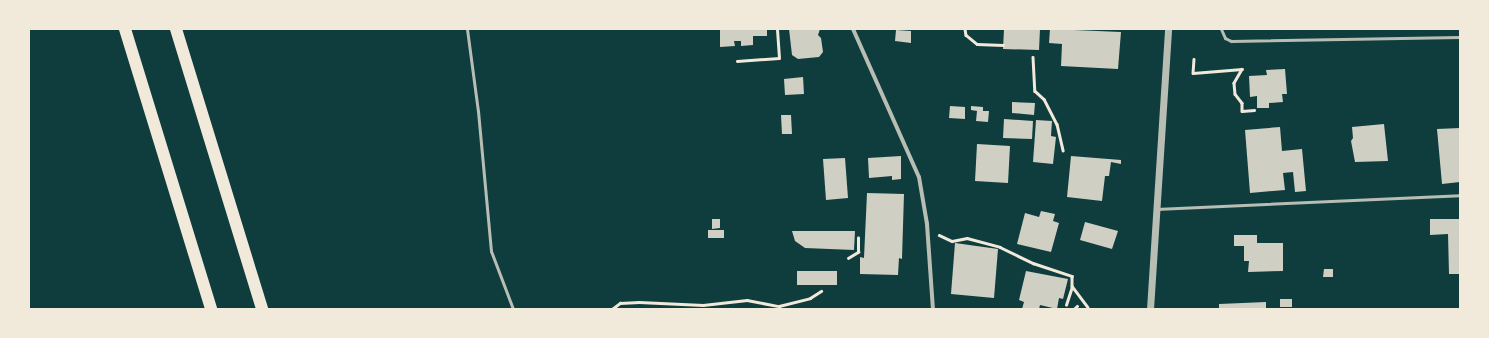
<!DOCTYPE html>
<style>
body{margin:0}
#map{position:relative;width:1489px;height:338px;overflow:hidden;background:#0f3d3e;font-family:Spectral,serif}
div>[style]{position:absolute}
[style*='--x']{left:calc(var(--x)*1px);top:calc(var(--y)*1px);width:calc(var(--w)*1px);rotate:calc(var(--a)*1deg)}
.building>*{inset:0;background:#cfcfc3}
.path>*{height:2.5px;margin:-1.25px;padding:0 1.25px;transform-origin:1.25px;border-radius:1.25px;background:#f1e9da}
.service>*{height:3px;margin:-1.5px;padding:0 1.5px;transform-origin:1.5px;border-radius:1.5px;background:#b8beb3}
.minor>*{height:4px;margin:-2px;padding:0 2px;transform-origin:2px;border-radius:2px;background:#b8beb3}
.tertiary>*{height:7px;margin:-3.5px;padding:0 3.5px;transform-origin:3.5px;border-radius:3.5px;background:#b8beb3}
.motorway>*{height:12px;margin:-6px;padding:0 6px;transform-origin:6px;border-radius:6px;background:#f1e9da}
span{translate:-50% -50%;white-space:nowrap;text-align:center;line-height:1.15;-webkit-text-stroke:4px #f1e9da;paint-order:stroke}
.frame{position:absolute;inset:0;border:30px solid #f1e9da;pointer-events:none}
</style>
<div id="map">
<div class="building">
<div style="clip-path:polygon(720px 29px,767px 30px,767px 36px,753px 36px,753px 45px,741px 46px,741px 41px,734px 41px,735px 46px,720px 47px)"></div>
<div style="clip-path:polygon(789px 29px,820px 29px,818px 35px,821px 38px,823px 52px,819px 57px,798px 59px,792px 55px)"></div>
<div style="clip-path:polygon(1004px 29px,1040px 29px,1039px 50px,1003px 49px)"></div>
<div style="clip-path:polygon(1050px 29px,1121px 32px,1118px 69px,1061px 66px,1062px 44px,1049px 43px)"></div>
<div style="clip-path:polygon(896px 30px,911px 31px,911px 43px,895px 41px)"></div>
<div style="clip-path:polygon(1285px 69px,1287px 94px,1282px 94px,1283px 102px,1269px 103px,1269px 108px,1257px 108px,1257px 96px,1250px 97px,1249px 76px,1267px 75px,1266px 70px)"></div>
<div style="clip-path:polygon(803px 77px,804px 94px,785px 95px,784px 79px)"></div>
<div style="clip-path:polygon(1012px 102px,1035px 103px,1034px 115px,1012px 113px)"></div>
<div style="clip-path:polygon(950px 106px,965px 107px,965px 119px,949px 118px)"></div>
<div style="clip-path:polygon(971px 106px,983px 107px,983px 111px,989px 111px,988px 122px,976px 121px,977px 111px,971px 110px)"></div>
<div style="clip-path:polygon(781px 115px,791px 115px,792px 134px,782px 134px)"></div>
<div style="clip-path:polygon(1004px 119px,1033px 121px,1032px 139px,1003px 138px)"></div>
<div style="clip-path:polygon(1036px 120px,1052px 121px,1051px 136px,1056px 137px,1053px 164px,1033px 162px)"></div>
<div style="clip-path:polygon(1384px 124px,1388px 161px,1355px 162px,1351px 141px,1353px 138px,1352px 127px)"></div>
<div style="clip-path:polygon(1280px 127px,1282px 151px,1302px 149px,1306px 191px,1295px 192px,1293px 172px,1283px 173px,1285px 190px,1250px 193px,1245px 130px)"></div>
<div style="clip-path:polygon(1460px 128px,1460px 182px,1442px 184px,1437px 129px)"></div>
<div style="clip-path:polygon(977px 144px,1010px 146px,1008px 183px,975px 181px)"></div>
<div style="clip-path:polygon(901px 156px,901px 179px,892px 180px,892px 176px,869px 178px,868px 158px)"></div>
<div style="clip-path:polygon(1071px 156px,1121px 160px,1121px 164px,1111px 162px,1109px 176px,1105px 176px,1102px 201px,1067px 197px)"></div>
<div style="clip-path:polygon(845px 158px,848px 198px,826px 200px,823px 159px)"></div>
<div style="clip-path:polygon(867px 193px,904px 194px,902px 259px,899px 258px,898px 275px,860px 274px,860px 257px,864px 258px)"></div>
<div style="clip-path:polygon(1041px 211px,1055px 214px,1053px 221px,1059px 223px,1051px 252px,1017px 244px,1025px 213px,1039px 217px)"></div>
<div style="clip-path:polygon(712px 219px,720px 219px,720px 228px,712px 229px)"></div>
<div style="clip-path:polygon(1430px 219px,1460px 219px,1460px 274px,1449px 274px,1448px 234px,1430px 235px)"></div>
<div style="clip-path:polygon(1085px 222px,1118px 231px,1112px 249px,1080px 240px)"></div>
<div style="clip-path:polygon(708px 230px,724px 230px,724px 238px,708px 238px)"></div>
<div style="clip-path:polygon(792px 231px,855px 231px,854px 250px,805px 248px,795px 241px)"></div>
<div style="clip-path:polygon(1234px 235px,1257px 235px,1257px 243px,1283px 243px,1283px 271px,1248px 272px,1249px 261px,1244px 261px,1244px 246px,1234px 246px)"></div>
<div style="clip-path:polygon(955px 243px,998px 249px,994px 298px,951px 294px)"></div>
<div style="clip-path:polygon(1324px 269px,1333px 269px,1333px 277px,1323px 277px)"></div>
<div style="clip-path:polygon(797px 271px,837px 271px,837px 285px,797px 285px)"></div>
<div style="clip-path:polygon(1026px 271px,1068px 279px,1063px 299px,1059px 298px,1057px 309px,1040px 305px,1039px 309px,1022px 309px,1024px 302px,1019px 300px)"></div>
<div style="clip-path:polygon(1280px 299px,1292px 299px,1292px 307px,1280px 307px)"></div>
<div style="clip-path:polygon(1266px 302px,1266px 309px,1219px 309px,1219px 304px)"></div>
</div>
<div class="path">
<div style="--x:965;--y:29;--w:6;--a:81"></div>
<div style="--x:966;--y:35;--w:14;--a:39"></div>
<div style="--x:977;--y:44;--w:26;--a:2"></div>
<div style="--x:1033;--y:57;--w:34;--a:87"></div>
<div style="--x:1035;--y:91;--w:12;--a:42"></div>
<div style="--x:1044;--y:99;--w:28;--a:63"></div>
<div style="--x:1057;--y:124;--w:27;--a:77"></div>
<div style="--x:1194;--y:59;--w:14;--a:94"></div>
<div style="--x:1193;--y:73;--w:49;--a:-4.7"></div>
<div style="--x:1242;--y:69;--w:16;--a:120"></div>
<div style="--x:1234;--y:83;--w:11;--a:85"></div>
<div style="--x:1235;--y:94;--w:11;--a:52"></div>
<div style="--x:1242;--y:103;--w:8;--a:90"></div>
<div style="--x:1242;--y:111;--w:12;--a:-5"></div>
<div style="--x:737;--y:61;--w:42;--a:-4.1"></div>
<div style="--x:779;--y:58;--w:29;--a:-94"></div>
<div style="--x:939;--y:235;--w:14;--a:25"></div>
<div style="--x:952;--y:241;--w:15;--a:-11"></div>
<div style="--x:967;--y:238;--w:34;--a:15"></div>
<div style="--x:1000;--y:247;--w:37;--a:26"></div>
<div style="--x:1033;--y:263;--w:41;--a:18.4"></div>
<div style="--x:1072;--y:276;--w:10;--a:90"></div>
<div style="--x:1072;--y:286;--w:26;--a:53"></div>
<div style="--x:848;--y:258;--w:12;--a:-31"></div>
<div style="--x:858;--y:252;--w:14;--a:-90"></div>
<div style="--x:1066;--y:305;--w:19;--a:-72"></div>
<div style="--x:612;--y:309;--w:10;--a:-37"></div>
<div style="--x:620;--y:303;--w:19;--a:-3"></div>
<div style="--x:639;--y:302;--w:64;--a:2.7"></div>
<div style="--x:703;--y:305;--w:44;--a:-6.5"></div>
<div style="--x:747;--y:300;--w:33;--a:11"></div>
<div style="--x:779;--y:306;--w:32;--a:-14"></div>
<div style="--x:810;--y:298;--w:13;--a:-32"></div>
<div style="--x:1074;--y:309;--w:4;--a:-45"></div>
</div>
<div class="service">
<div style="--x:467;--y:29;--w:83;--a:82.4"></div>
<div style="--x:478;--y:111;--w:141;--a:84.7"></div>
<div style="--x:491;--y:251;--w:62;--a:69.2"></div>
<div style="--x:1221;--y:29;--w:10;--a:66"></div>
<div style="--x:1225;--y:38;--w:7;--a:27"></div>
<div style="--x:1231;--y:41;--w:229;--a:-1"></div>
<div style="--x:1156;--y:209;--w:304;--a:-2.6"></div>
</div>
<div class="minor">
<div style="--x:853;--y:29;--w:162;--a:66"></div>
<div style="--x:919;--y:177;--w:48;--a:80.3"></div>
<div style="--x:927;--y:224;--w:85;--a:86"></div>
</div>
<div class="tertiary">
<div style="--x:1150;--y:309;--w:281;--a:-86.3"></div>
</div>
<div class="motorway">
<div style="--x:125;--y:29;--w:293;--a:72.9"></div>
<div style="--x:176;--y:29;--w:293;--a:72.9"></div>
</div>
<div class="frame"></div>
</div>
